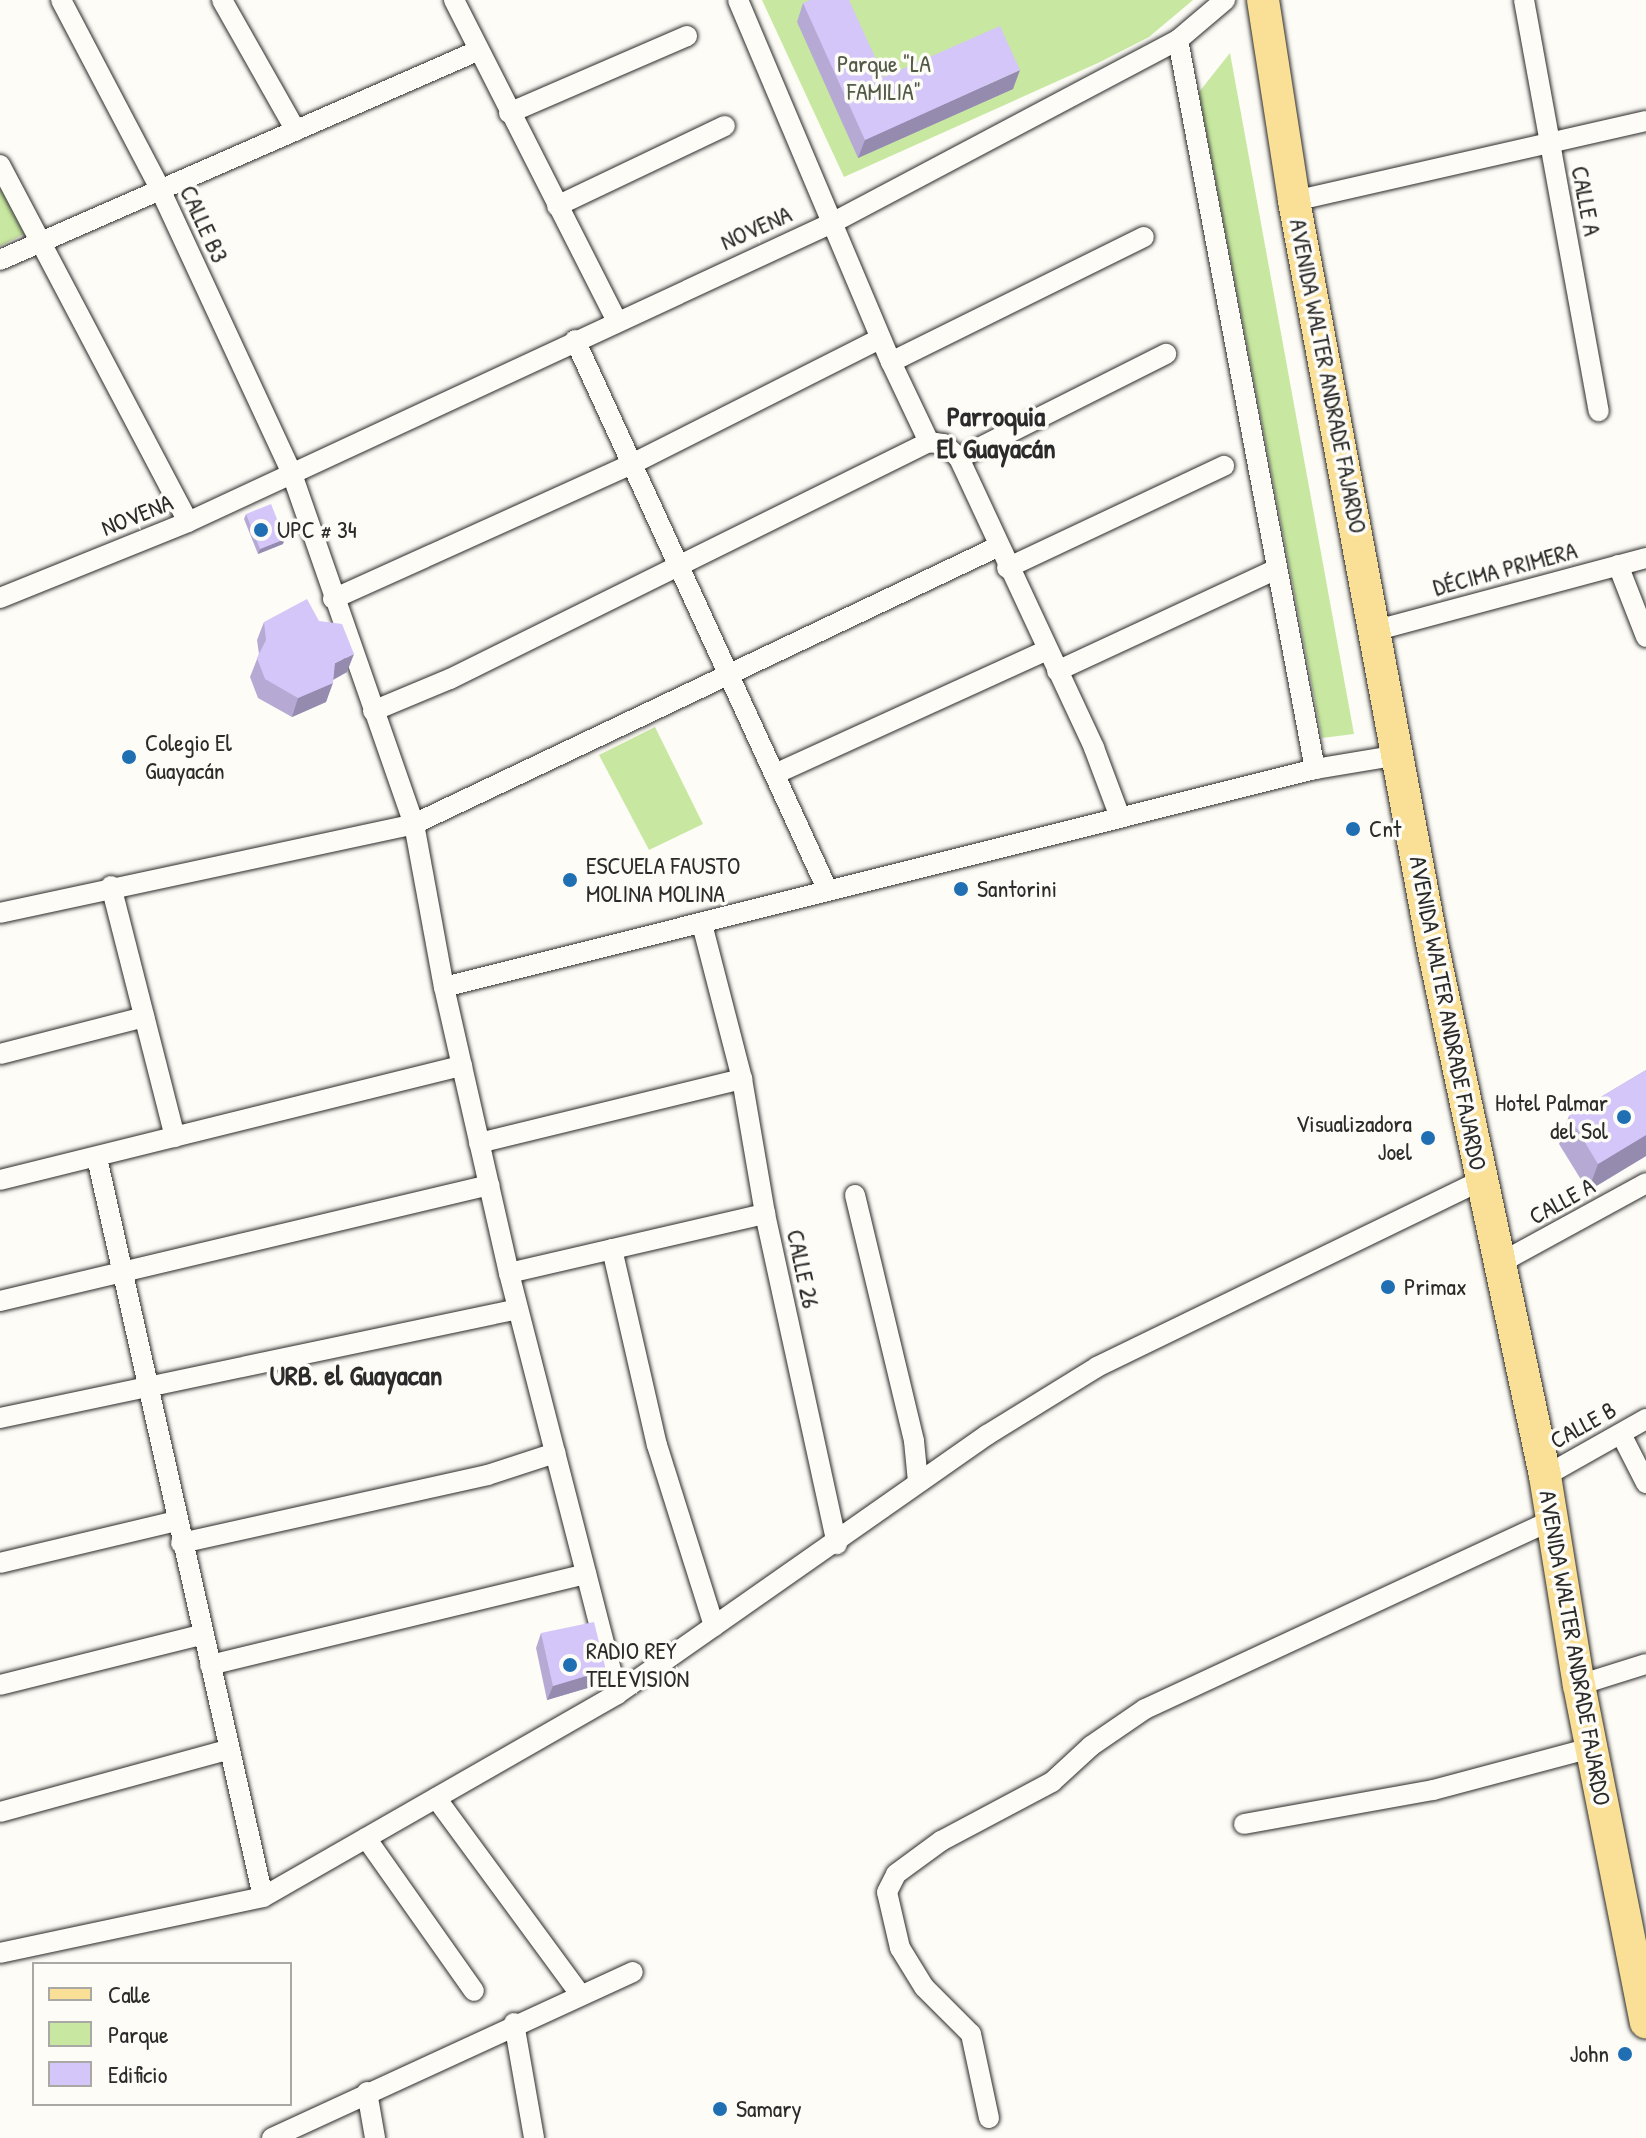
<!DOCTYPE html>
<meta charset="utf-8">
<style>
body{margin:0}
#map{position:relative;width:1646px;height:2138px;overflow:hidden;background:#fdfcf7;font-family:"Patrick Hand",sans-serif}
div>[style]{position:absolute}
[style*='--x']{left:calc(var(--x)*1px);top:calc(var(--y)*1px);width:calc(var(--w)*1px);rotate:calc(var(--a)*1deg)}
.green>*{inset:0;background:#c8e8a1}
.roads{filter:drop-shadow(0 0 2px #2b2b2b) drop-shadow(0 0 2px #2b2b2b)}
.minor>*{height:20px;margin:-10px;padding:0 10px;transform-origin:10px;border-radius:10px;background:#fdfcf7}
.primary>*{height:32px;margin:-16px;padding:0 16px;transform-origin:16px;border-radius:16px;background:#fadf96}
.wall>*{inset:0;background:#b6aad5}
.shaded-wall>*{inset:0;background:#948bae}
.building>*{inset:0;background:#d4c6f8}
.dots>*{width:22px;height:22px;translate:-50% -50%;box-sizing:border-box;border:4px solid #fdfcf7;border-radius:50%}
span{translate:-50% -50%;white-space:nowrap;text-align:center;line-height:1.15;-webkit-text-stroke:7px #fdfcf7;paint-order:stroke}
.park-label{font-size:24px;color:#525a48}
.street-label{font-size:24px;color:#2b2b2b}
.poi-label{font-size:24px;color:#2b2b2b}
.left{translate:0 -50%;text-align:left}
.right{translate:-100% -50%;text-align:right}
.quarter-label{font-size:28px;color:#2b2b2b;font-weight:700}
.legend{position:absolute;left:32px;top:1962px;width:260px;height:144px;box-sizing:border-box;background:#fdfcf7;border:2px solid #a9a8a5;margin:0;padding:10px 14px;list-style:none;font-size:24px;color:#2b2b2b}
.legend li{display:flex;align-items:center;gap:16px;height:40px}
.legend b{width:40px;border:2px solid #a9a8a5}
</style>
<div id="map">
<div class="green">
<div style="clip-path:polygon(762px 0,1193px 0,1149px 37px,1098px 63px,844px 177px)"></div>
<div style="clip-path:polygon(1230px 53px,1354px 734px,1322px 738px,1199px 92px)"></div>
<div style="clip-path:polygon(0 188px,24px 234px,0 246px)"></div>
<div style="clip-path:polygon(655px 727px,703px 824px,649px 850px,599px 755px)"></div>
</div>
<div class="roads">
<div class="minor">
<div style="--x:61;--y:0;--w:211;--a:62.3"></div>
<div style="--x:159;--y:187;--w:316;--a:65.1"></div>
<div style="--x:292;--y:474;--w:371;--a:70.8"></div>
<div style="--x:414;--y:824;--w:166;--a:79.6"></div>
<div style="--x:444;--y:987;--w:293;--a:77.2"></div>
<div style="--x:509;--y:1273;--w:435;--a:75.6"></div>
<div style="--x:222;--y:0;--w:150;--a:60.5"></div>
<div style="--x:454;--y:0;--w:358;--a:63.1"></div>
<div style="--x:738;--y:0;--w:393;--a:67.1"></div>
<div style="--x:891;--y:362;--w:89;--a:64.6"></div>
<div style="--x:929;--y:442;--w:15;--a:8"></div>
<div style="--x:944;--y:444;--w:21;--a:43"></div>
<div style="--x:959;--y:458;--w:320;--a:65"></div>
<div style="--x:1094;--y:748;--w:74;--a:69.4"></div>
<div style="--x:1524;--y:0;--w:418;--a:79.7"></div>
<div style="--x:1178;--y:40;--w:742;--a:79.36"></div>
<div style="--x:509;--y:113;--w:194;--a:-23.4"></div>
<div style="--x:0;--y:165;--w:403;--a:62.2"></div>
<div style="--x:1294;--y:201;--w:361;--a:-12.8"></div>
<div style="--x:557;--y:206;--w:186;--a:-25.5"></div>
<div style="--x:0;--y:260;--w:521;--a:-23.66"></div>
<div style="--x:575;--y:340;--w:606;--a:65.34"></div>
<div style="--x:891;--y:362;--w:282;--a:-26.3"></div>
<div style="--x:959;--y:458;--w:232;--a:-26.7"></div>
<div style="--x:1618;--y:565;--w:77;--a:68.7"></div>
<div style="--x:1007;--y:568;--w:240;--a:-25.2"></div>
<div style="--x:0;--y:598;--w:203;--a:-22"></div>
<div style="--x:188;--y:522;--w:712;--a:-24.91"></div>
<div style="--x:834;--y:222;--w:389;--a:-27.9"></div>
<div style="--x:1178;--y:40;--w:62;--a:-40.4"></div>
<div style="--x:333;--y:599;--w:330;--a:-24.3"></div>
<div style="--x:634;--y:463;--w:275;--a:-26.8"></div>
<div style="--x:1377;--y:630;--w:278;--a:-15"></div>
<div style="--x:1057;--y:671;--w:242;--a:-24.9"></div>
<div style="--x:373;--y:711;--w:83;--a:-22.6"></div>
<div style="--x:450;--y:679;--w:534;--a:-26.33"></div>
<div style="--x:775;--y:774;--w:299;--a:-24.5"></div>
<div style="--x:111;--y:886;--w:259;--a:75.7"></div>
<div style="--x:0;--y:913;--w:423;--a:-12.1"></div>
<div style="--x:414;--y:824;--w:645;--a:-25.41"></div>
<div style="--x:702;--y:924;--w:160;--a:75.5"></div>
<div style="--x:742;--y:1079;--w:137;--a:80.3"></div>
<div style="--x:444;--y:987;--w:898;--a:-14.05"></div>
<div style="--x:1315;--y:769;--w:85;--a:-9.5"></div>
<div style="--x:0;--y:1054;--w:149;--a:-14.4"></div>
<div style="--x:479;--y:1143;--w:271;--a:-13.7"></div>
<div style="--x:97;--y:1158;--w:757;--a:77.34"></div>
<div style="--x:0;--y:1180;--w:476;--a:-13.9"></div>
<div style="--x:855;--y:1195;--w:253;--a:76.5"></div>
<div style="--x:914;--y:1441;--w:41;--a:84.4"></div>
<div style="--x:612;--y:1249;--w:201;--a:77.1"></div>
<div style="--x:657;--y:1445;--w:190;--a:72.5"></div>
<div style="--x:1502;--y:1262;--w:164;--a:-28.7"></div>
<div style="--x:509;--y:1273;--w:263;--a:-13"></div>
<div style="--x:765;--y:1214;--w:338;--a:77.7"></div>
<div style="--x:0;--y:1301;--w:503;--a:-13.34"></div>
<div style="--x:0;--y:1418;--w:529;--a:-11.88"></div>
<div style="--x:1621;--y:1434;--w:55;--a:63"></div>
<div style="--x:1545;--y:1476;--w:116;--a:-29.4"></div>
<div style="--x:181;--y:1543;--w:314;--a:-12.5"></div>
<div style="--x:488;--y:1475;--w:71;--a:-18.2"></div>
<div style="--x:0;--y:1563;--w:181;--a:-13.4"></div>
<div style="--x:210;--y:1665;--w:387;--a:-13.6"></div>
<div style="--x:0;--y:1685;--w:210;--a:-14"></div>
<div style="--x:1579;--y:1685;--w:70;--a:-17.4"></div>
<div style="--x:436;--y:1798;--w:243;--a:53.7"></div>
<div style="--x:0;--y:1812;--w:238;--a:-15.3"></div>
<div style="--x:1244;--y:1824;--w:192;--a:-10.2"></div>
<div style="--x:1433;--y:1790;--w:163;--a:-14.9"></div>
<div style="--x:366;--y:1838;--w:187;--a:54.8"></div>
<div style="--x:0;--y:1953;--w:269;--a:-12"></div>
<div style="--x:263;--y:1897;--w:408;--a:-29.8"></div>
<div style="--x:617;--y:1694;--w:452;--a:-35"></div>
<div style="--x:987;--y:1435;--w:129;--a:-31.7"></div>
<div style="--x:1097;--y:1367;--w:426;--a:-25.9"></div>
<div style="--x:514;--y:2023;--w:117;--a:80.1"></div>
<div style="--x:367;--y:2092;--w:47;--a:80.1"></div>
<div style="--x:989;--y:2118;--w:86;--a:-102.1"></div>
<div style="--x:971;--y:2034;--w:66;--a:-135"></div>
<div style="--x:924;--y:1987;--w:46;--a:-121.6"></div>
<div style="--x:900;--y:1948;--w:57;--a:-103.1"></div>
<div style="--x:887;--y:1892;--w:20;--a:-63"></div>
<div style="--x:896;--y:1874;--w:56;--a:-36.3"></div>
<div style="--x:941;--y:1841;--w:126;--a:-28"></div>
<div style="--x:1052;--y:1782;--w:53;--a:-42.7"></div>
<div style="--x:1091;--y:1746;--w:65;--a:-34.4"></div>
<div style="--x:1145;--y:1709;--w:449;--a:-24.9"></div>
<div style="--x:272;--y:2138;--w:397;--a:-24.7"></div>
</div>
<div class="primary">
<div style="--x:1263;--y:0;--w:203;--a:81.2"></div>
<div style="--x:1294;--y:201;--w:760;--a:79.46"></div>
<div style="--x:1433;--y:948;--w:540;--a:78.02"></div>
<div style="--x:1545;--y:1476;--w:212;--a:80.8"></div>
<div style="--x:1579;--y:1685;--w:344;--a:78.8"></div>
</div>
</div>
<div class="wall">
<div style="clip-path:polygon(803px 3px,884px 77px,1013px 89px,858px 158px,797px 22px)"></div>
<div style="clip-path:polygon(246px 514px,283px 544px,258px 554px,244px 519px)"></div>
<div style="clip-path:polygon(264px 622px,347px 672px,333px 680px,326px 702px,292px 717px,258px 698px,250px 677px,259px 654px,257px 640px)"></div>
<div style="clip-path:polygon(1646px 1070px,1646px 1156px,1588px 1191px,1559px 1144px,1569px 1116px)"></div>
<div style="clip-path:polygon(541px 1633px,601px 1684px,547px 1700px,536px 1648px)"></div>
</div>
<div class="shaded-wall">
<div style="clip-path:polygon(1020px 70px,1013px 89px,858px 158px,865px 140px)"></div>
<div style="clip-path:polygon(285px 539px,283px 544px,258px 554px,260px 549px)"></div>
<div style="clip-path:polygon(354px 654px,347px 672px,329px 682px,335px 663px)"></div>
<div style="clip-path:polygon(333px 683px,326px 702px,292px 717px,298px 698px)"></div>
<div style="clip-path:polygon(1646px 1135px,1646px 1156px,1588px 1191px,1598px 1164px)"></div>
<div style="clip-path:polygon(606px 1670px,601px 1684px,547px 1700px,553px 1686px)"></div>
</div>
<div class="building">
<div style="clip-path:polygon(810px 0,849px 0,884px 77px,1000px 26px,1020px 70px,865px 140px,803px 3px)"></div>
<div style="clip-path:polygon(271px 504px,285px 539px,260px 549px,246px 514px)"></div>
<div style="clip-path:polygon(307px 599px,319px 621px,342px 624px,354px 654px,335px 663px,333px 683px,298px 698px,265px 679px,257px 658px,266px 640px,264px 622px)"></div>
<div style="clip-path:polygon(1646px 1070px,1646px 1135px,1598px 1164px,1569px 1116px)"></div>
<div style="clip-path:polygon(594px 1622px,606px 1670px,553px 1686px,541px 1633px)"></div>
</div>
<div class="dots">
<div style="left:261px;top:530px;background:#1f6fb2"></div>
<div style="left:129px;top:757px;background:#1f6fb2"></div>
<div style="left:1353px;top:829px;background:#1f6fb2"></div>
<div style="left:570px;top:880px;background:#1f6fb2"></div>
<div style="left:961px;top:889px;background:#1f6fb2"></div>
<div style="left:1624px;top:1117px;background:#1f6fb2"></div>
<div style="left:1428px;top:1138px;background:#1f6fb2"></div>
<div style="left:1388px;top:1287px;background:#1f6fb2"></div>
<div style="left:570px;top:1665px;background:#1f6fb2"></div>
<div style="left:1625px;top:2054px;background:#1f6fb2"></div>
<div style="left:720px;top:2109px;background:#1f6fb2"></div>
</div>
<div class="park-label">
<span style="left:884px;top:78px">Parque "LA<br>FAMILIA"</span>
</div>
<div class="street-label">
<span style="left:1586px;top:201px;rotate:79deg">CALLE A</span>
<span style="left:204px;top:224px;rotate:65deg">CALLE B3</span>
<span style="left:756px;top:228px;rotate:-24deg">NOVENA</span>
<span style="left:1328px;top:376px;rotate:79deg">AVENIDA WALTER ANDRADE FAJARDO</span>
<span style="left:137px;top:515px;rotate:-22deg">NOVENA</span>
<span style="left:1505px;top:569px;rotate:-15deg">DÉCIMA PRIMERA</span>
<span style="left:1448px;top:1013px;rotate:79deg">AVENIDA WALTER ANDRADE FAJARDO</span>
<span style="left:1562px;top:1201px;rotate:-29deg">CALLE A</span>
<span style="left:803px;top:1269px;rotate:78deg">CALLE 26</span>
<span style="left:1583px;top:1425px;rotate:-29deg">CALLE B</span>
<span style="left:1575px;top:1648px;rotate:80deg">AVENIDA WALTER ANDRADE FAJARDO</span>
</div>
<div class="poi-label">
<span class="left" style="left:277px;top:530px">UPC # 34</span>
<span class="left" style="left:145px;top:757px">Colegio El<br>Guayacán</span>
<span class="left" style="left:1369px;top:829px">Cnt</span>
<span class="left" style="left:586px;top:880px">ESCUELA FAUSTO<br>MOLINA MOLINA</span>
<span class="left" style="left:977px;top:889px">Santorini</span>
<span class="right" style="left:1608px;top:1117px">Hotel Palmar<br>del Sol</span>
<span class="right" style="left:1412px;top:1138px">Visualizadora<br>Joel</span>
<span class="left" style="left:1404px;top:1287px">Primax</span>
<span class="left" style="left:586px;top:1665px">RADIO REY<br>TELEVISION</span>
<span class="right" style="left:1609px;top:2054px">John</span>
<span class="left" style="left:736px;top:2109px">Samary</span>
</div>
<div class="quarter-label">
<span style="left:996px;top:432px">Parroquia<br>El Guayacán</span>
<span style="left:356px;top:1375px">URB. el Guayacan</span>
</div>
<ul class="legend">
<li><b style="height:10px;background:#fadf96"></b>Calle</li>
<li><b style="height:22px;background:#c8e8a1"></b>Parque</li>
<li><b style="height:22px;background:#d4c6f8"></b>Edificio</li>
</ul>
</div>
